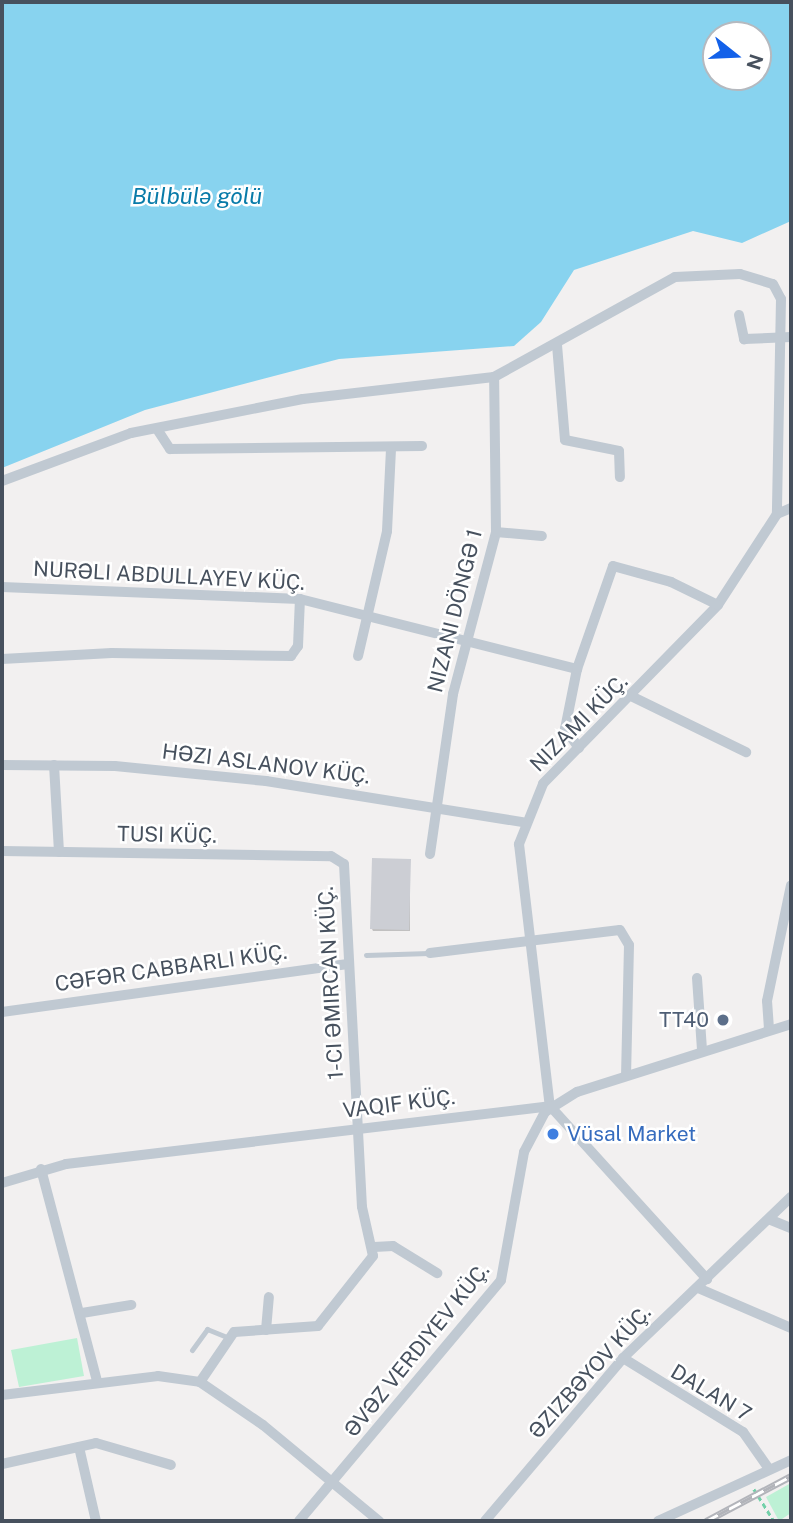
<!DOCTYPE html>
<meta charset="utf-8">
<style>
body{margin:0}
#map{position:relative;width:793px;height:1523px;overflow:hidden;background:#f2f0f0;font-family:"Public Sans",sans-serif}
div>[style]{position:absolute}
[style*='--x']{left:calc(var(--x)*1px);top:calc(var(--y)*1px);width:calc(var(--w)*1px);rotate:calc(var(--a)*1deg)}
.green>*{inset:0;background:#bdf1d5}
.water>*{inset:0;background:#88d3ef}
.shadow>*{inset:0;background:#0003}
.building>*{inset:0;background:#ccced4}
.path>*{height:2.5px;margin-top:-1.25px;transform-origin:0;background:repeating-linear-gradient(90deg,#73d0a9 0 5px,transparent 0 8.5px)}
.lane>*{height:5px;margin:-2.5px;padding:0 2.5px;transform-origin:2.5px;border-radius:2.5px;background:#c0c9d2}
.street>*{height:10px;margin:-5px;padding:0 5px;transform-origin:5px;border-radius:5px;background:#c0c9d2}
.rail>*{height:7px;margin-top:-3.5px;transform-origin:0;background:repeating-linear-gradient(90deg,#fff 0 13px,#b2b4ba 0 26px);box-sizing:border-box;border-block:2px solid #b2b4ba}
.dots>*{width:19px;height:19px;translate:-50% -50%;box-sizing:border-box;border:4px solid #fff;border-radius:50%}
span{translate:-50% -50%;white-space:nowrap;text-align:center;line-height:1.15;-webkit-text-stroke:5px #fff;paint-order:stroke}
.street-label{font-size:21px;color:#47515e}
.service-label{font-size:21px;color:#4e5e75}
.right{translate:-100% -50%;text-align:right}
.shop-label{font-size:21px;color:#366cbe}
.left{translate:0 -50%;text-align:left}
.water-label{font-size:23px;color:#087ba9;font-style:italic}
.frame{position:absolute;inset:0;border:4px solid #47515e;pointer-events:none}
.north{position:absolute;left:702px;top:21px;width:70px;height:70px;box-sizing:border-box;background:#fff;border:2px solid #b5b9bf;border-radius:50%;rotate:108deg;font-size:19px;font-weight:700;line-height:28px;text-align:center;color:#47515e}
.north::after{content:'';display:block;margin:auto;width:24px;height:32px;background:#1361e9;clip-path:polygon(50% 0,100% 100%,50% 72%,0 100%)}
</style>
<div id="map">
<div class="green">
<div style="clip-path:polygon(77px 1338px,84px 1376px,19px 1387px,11px 1350px)"></div>
<div style="clip-path:polygon(791px 1483px,791px 1513px,779px 1521px,766px 1497px)"></div>
</div>
<div class="water">
<div style="clip-path:polygon(evenodd,2px 2px,791px 2px,791px 221px,742px 243px,693px 231px,574px 270px,541px 322px,514px 346px,339px 359px,145px 410px,2px 468px,2px 2px,716px 35px,758px 35px,758px 77px,716px 77px,716px 35px)"></div>
</div>
<div class="shadow">
<div style="clip-path:polygon(410px 861px,410px 931px,373px 931px,372px 929px)"></div>
</div>
<div class="building">
<div style="clip-path:polygon(372px 858px,411px 859px,409px 930px,370px 929px)"></div>
</div>
<div class="path">
<div style="--x:754;--y:1489;--w:38;--a:58"></div>
</div>
<div class="lane">
<div style="--x:366;--y:955;--w:63;--a:-1.8"></div>
<div style="--x:192;--y:1350;--w:26;--a:-54"></div>
<div style="--x:207;--y:1329;--w:22;--a:22"></div>
</div>
<div class="street">
<div style="--x:739;--y:315;--w:25;--a:78"></div>
<div style="--x:744;--y:339;--w:47;--a:-2.4"></div>
<div style="--x:557;--y:345;--w:95;--a:85.2"></div>
<div style="--x:565;--y:440;--w:55;--a:11.5"></div>
<div style="--x:619;--y:451;--w:26;--a:88"></div>
<div style="--x:157;--y:429;--w:24;--a:57"></div>
<div style="--x:170;--y:449;--w:252;--a:-0.7"></div>
<div style="--x:2;--y:481;--w:138;--a:-20.4"></div>
<div style="--x:131;--y:433;--w:175;--a:-11.2"></div>
<div style="--x:303;--y:399;--w:192;--a:-6.6"></div>
<div style="--x:494;--y:377;--w:207;--a:-28.9"></div>
<div style="--x:675;--y:277;--w:65;--a:-2.6"></div>
<div style="--x:740;--y:274;--w:34;--a:17"></div>
<div style="--x:773;--y:284;--w:17;--a:62"></div>
<div style="--x:781;--y:299;--w:215;--a:91.1"></div>
<div style="--x:777;--y:514;--w:108;--a:123"></div>
<div style="--x:718;--y:605;--w:250;--a:134.4"></div>
<div style="--x:543;--y:784;--w:65;--a:111.8"></div>
<div style="--x:519;--y:844;--w:264;--a:83.3"></div>
<div style="--x:550;--y:1106;--w:234;--a:47.8"></div>
<div style="--x:777;--y:514;--w:15;--a:-23"></div>
<div style="--x:496;--y:532;--w:46;--a:5"></div>
<div style="--x:2;--y:587;--w:298;--a:2.3"></div>
<div style="--x:300;--y:599;--w:286;--a:14.2"></div>
<div style="--x:358;--y:656;--w:128;--a:-76.9"></div>
<div style="--x:387;--y:531;--w:82;--a:-87.2"></div>
<div style="--x:2;--y:659;--w:110;--a:-3.1"></div>
<div style="--x:112;--y:653;--w:179;--a:1"></div>
<div style="--x:291;--y:656;--w:12;--a:-55"></div>
<div style="--x:298;--y:646;--w:47;--a:-87.6"></div>
<div style="--x:633;--y:697;--w:126;--a:26"></div>
<div style="--x:579;--y:748;--w:24;--a:-126"></div>
<div style="--x:565;--y:729;--w:61;--a:-78.7"></div>
<div style="--x:577;--y:669;--w:109;--a:-70.7"></div>
<div style="--x:613;--y:566;--w:60;--a:15.4"></div>
<div style="--x:671;--y:582;--w:52;--a:26.1"></div>
<div style="--x:2;--y:765;--w:113;--a:0.5"></div>
<div style="--x:115;--y:766;--w:152;--a:5.7"></div>
<div style="--x:266;--y:781;--w:260;--a:9.1"></div>
<div style="--x:54;--y:765;--w:87;--a:86.7"></div>
<div style="--x:2;--y:851;--w:329;--a:0.9"></div>
<div style="--x:331;--y:856;--w:15;--a:32"></div>
<div style="--x:344;--y:864;--w:343;--a:87"></div>
<div style="--x:362;--y:1207;--w:50;--a:77.3"></div>
<div style="--x:373;--y:1256;--w:89;--a:128.2"></div>
<div style="--x:318;--y:1326;--w:84;--a:175.9"></div>
<div style="--x:234;--y:1332;--w:60;--a:124.2"></div>
<div style="--x:430;--y:854;--w:162;--a:-81.8"></div>
<div style="--x:453;--y:694;--w:168;--a:-75.1"></div>
<div style="--x:496;--y:532;--w:155;--a:-90.7"></div>
<div style="--x:430;--y:953;--w:191;--a:-6.9"></div>
<div style="--x:620;--y:930;--w:17;--a:59"></div>
<div style="--x:629;--y:945;--w:130;--a:91.3"></div>
<div style="--x:697;--y:978;--w:72;--a:86"></div>
<div style="--x:2;--y:1012;--w:347;--a:-7.9"></div>
<div style="--x:769;--y:1029;--w:28;--a:-94"></div>
<div style="--x:767;--y:1001;--w:118;--a:-78.3"></div>
<div style="--x:41;--y:1169;--w:219;--a:75.2"></div>
<div style="--x:2;--y:1183;--w:67;--a:-16.5"></div>
<div style="--x:66;--y:1164;--w:487;--a:-6.8"></div>
<div style="--x:771;--y:1220;--w:22;--a:22"></div>
<div style="--x:374;--y:1247;--w:19;--a:-3"></div>
<div style="--x:393;--y:1246;--w:52;--a:31.5"></div>
<div style="--x:698;--y:1288;--w:101;--a:23.3"></div>
<div style="--x:82;--y:1313;--w:50;--a:-9.3"></div>
<div style="--x:266;--y:1330;--w:33;--a:-85"></div>
<div style="--x:623;--y:1358;--w:141;--a:31.7"></div>
<div style="--x:743;--y:1432;--w:45;--a:54.9"></div>
<div style="--x:2;--y:1395;--w:157;--a:-6.9"></div>
<div style="--x:158;--y:1376;--w:42;--a:8.1"></div>
<div style="--x:200;--y:1382;--w:76;--a:34.3"></div>
<div style="--x:263;--y:1425;--w:151;--a:39.6"></div>
<div style="--x:79;--y:1447;--w:76;--a:77.1"></div>
<div style="--x:2;--y:1464;--w:96;--a:-12.6"></div>
<div style="--x:96;--y:1443;--w:78;--a:16.3"></div>
<div style="--x:299;--y:1521;--w:314;--a:-50"></div>
<div style="--x:501;--y:1280;--w:130;--a:-79.8"></div>
<div style="--x:524;--y:1152;--w:45;--a:-62.3"></div>
<div style="--x:545;--y:1112;--w:38;--a:-32"></div>
<div style="--x:577;--y:1092;--w:225;--a:-17.6"></div>
<div style="--x:485;--y:1521;--w:214;--a:-49.7"></div>
<div style="--x:623;--y:1358;--w:233;--a:-43.8"></div>
<div style="--x:658;--y:1521;--w:146;--a:-24.6"></div>
</div>
<div class="rail">
<div style="--x:706;--y:1521;--w:96;--a:-27.9"></div>
</div>
<div class="dots">
<div style="left:723px;top:1020px;background:#5c6f8a"></div>
<div style="left:553px;top:1134px;background:#3f7fe0"></div>
</div>
<div class="street-label">
<span style="left:169px;top:576px;rotate:3deg">NURƏLI ABDULLAYEV KÜÇ.</span>
<span style="left:455px;top:611px;rotate:-76deg">NIZANI DÖNGƏ 1</span>
<span style="left:579px;top:723px;rotate:-45deg">NIZAMI KÜÇ.</span>
<span style="left:266px;top:764px;rotate:7deg">HƏZI ASLANOV KÜÇ.</span>
<span style="left:167px;top:835px;rotate:1deg">TUSI KÜÇ.</span>
<span style="left:171px;top:968px;rotate:-8deg">CƏFƏR CABBARLI KÜÇ.</span>
<span style="left:331px;top:983px;rotate:-93deg">1-CI ƏMIRCAN KÜÇ.</span>
<span style="left:399px;top:1104px;rotate:-7deg">VAQIF KÜÇ.</span>
<span style="left:417px;top:1350px;rotate:-51deg">ƏVƏZ VERDIYEV KÜÇ.</span>
<span style="left:590px;top:1372px;rotate:-48deg">ƏZIZBƏYOV KÜÇ.</span>
<span style="left:711px;top:1393px;rotate:31deg">DALAN 7</span>
</div>
<div class="service-label">
<span class="right" style="left:709px;top:1020px">TT40</span>
</div>
<div class="shop-label">
<span class="left" style="left:567px;top:1134px">Vüsal Market</span>
</div>
<div class="water-label">
<span style="left:197px;top:196px">Bülbülə gölü</span>
</div>
<div class="frame"></div>
<div class="north">N</div>
</div>
